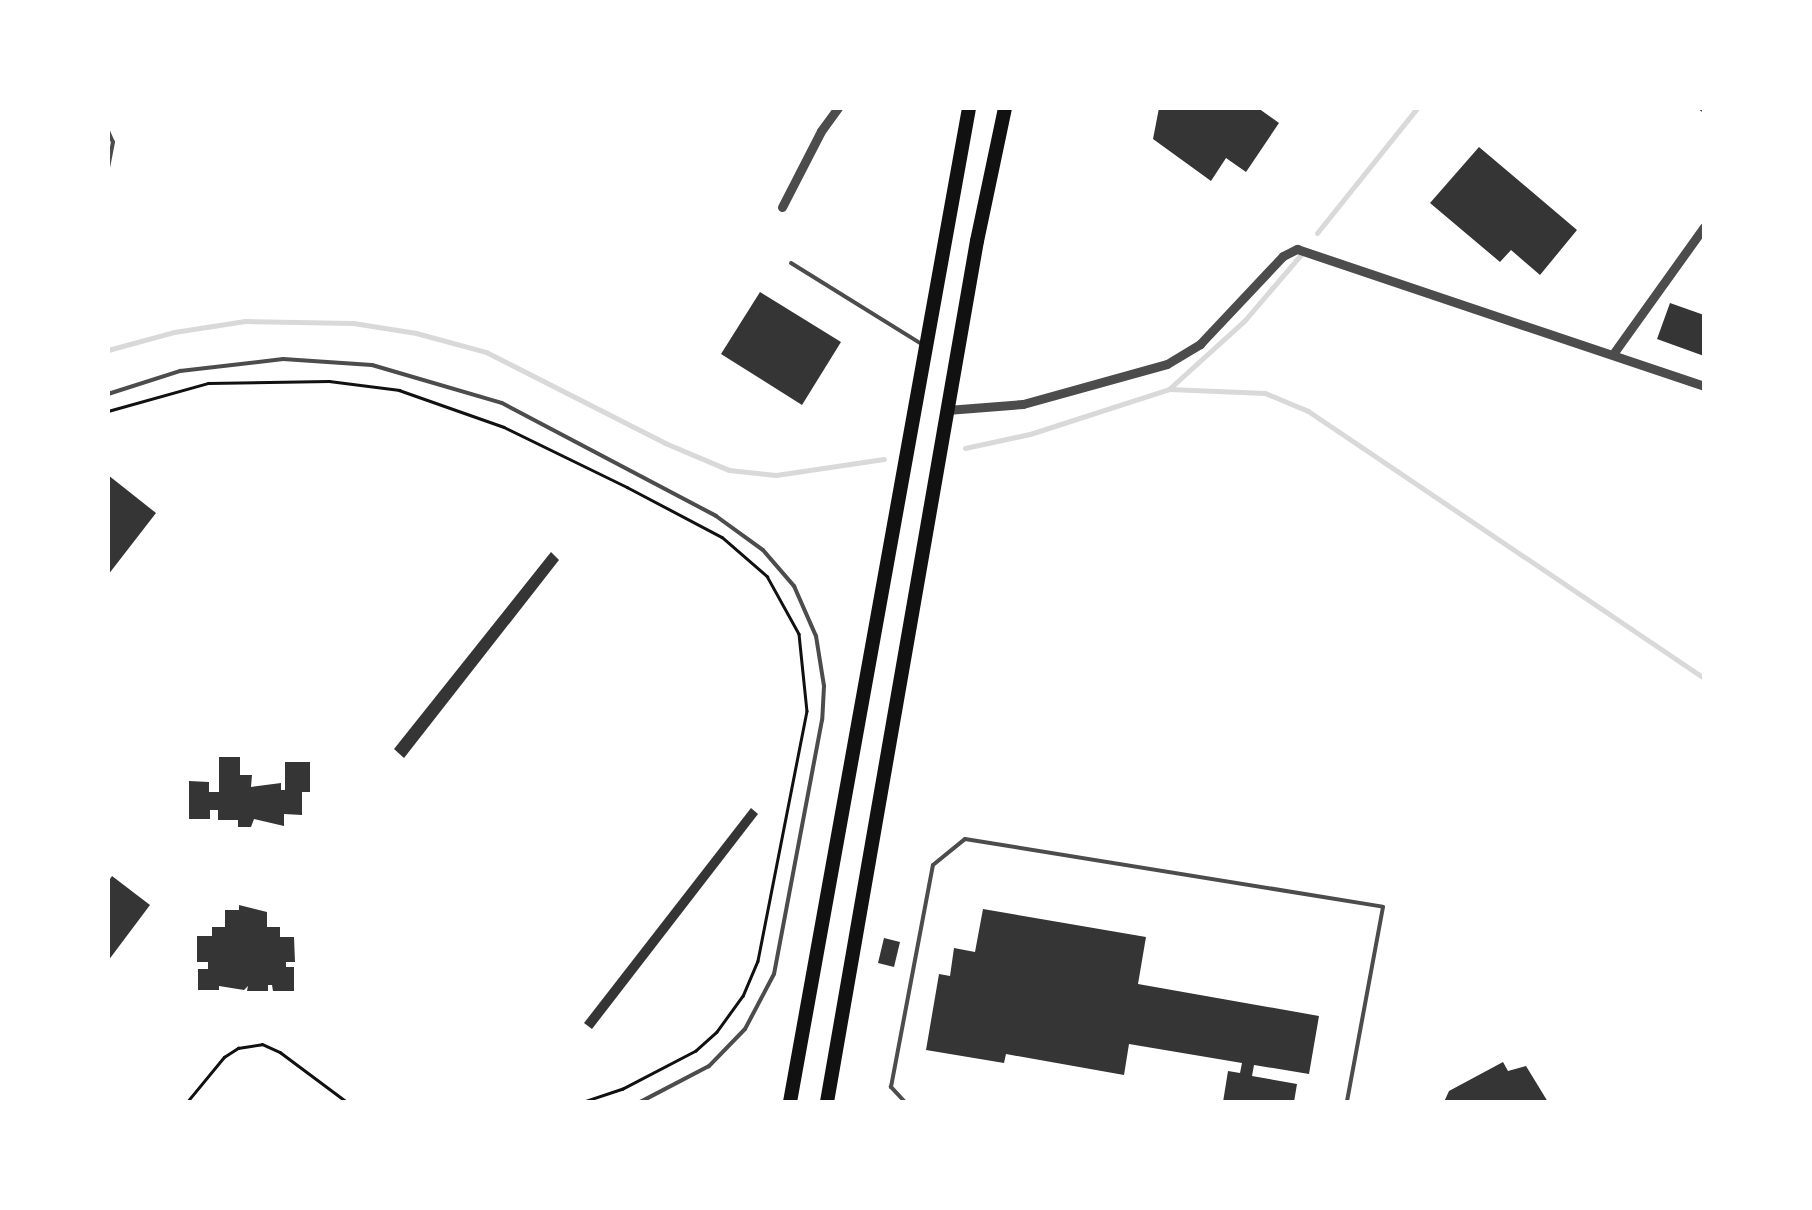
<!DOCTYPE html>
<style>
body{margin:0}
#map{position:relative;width:1812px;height:1210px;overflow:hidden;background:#fff;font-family:"Alegreya Sans",sans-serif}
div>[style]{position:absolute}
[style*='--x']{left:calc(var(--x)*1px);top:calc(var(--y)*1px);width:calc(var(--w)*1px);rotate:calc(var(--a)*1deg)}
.stream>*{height:5px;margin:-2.5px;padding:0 2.5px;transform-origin:2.5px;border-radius:2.5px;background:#d9d9d9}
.building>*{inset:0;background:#353535}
.path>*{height:2.5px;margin:-1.25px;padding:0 1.25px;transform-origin:1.25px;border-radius:1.25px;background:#111}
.service>*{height:4px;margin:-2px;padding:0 2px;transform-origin:2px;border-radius:2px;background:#4c4c4c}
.minor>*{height:9px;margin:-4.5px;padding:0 4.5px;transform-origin:4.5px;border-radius:4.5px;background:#4c4c4c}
.trunk>*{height:14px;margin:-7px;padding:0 7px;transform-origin:7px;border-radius:7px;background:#111}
span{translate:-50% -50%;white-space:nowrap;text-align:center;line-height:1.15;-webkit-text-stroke:10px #fff;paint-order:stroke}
.frame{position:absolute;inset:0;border:110px solid #fff;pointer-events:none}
</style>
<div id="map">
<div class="stream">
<div style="--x:1317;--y:233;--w:160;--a:-51.3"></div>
<div style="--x:108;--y:350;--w:68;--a:-15.3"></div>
<div style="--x:174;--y:332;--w:72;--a:-8.8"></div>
<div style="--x:245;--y:321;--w:108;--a:1.1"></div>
<div style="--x:353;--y:323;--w:64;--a:9"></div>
<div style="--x:416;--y:333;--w:73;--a:15.2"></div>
<div style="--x:486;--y:352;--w:201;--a:26.9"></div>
<div style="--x:665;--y:443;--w:69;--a:22.9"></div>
<div style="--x:729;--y:470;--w:47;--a:6.1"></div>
<div style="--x:776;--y:475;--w:109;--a:-8.4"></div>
<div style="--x:1169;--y:389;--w:96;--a:2.4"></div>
<div style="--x:1265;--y:393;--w:47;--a:22.7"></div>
<div style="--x:1308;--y:411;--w:478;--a:34"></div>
<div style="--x:965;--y:448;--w:66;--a:-12.2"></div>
<div style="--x:1030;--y:434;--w:146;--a:-17.9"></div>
<div style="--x:1169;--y:389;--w:103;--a:-42.2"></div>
<div style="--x:1245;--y:320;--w:89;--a:-49.5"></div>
</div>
<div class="building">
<div style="clip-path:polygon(1159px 108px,1258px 108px,1279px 123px,1246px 172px,1226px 158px,1211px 181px,1153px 139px)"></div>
<div style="clip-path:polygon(1479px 147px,1577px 230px,1540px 275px,1511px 250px,1500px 262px,1430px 203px)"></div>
<div style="clip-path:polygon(760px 292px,841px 342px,802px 405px,721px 354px)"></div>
<div style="clip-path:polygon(1670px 303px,1704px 315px,1704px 356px,1657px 339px)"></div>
<div style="clip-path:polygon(108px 475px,156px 513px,108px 575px)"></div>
<div style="clip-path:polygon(551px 552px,559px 560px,404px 758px,394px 749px)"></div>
<div style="clip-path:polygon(219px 757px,240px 757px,240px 775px,252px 775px,251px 787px,281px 783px,281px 790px,285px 790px,285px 762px,310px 762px,310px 792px,302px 792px,302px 815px,284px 814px,284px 826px,254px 819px,251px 827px,238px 827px,238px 820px,218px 820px,218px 810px,210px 810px,210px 819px,189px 819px,189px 781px,209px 782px,209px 792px,219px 792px)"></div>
<div style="clip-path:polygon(751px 808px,758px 814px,592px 1029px,584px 1023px)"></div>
<div style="clip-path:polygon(112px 876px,150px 905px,108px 961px,108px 882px)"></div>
<div style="clip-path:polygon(239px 905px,267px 912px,267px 927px,280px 927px,280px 937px,294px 937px,295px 962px,286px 962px,286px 967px,294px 967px,294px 991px,273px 991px,272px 985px,268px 985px,268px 991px,247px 991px,248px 986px,244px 990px,219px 986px,219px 990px,198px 990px,198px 969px,208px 969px,208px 962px,197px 962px,197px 936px,212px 936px,212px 927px,225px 927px,225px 910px,239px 910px)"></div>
<div style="clip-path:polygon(983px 909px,1146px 937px,1138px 984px,1319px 1016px,1309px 1074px,1254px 1065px,1252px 1076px,1297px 1084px,1294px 1102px,1223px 1102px,1228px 1071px,1240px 1073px,1242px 1063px,1129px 1044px,1124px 1075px,1006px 1054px,1004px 1063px,926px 1050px,939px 974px,950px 976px,954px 948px,975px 952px)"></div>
<div style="clip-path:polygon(884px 938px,900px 942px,894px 967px,878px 963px)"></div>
<div style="clip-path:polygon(1503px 1062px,1508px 1071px,1526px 1066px,1548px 1102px,1444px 1102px,1449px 1091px)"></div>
</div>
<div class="path">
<div style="--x:108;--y:411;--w:104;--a:-15.6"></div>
<div style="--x:208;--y:383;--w:121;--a:-0.9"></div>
<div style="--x:329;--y:381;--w:71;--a:7.3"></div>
<div style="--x:399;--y:390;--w:111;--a:19.4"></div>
<div style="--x:504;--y:427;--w:137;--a:26"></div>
<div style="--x:627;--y:487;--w:107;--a:27.8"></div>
<div style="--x:722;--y:537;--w:60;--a:40.9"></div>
<div style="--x:767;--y:576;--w:66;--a:61.1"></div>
<div style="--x:799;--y:634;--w:77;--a:84.1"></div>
<div style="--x:807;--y:711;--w:255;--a:101.1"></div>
<div style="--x:758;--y:961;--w:38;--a:113"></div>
<div style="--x:743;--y:996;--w:44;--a:125.8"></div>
<div style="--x:717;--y:1032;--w:28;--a:138"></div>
<div style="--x:696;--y:1051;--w:82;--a:152.5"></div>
<div style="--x:623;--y:1089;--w:41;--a:161.6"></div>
<div style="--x:187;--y:1102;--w:58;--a:-50.6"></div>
<div style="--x:224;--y:1057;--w:17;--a:-33"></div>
<div style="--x:238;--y:1048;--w:24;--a:-9"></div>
<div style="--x:262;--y:1044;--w:20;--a:24"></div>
<div style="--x:280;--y:1052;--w:84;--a:36.7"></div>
</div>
<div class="service">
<div style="--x:1700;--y:108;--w:5;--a:37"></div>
<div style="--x:108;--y:131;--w:12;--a:66"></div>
<div style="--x:113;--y:142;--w:26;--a:101"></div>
<div style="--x:791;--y:263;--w:152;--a:31.8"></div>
<div style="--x:108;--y:394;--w:76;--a:-17.7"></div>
<div style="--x:180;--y:371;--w:104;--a:-6.6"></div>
<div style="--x:283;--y:359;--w:89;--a:3.9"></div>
<div style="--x:372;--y:365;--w:135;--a:16.3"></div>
<div style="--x:502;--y:403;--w:242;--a:27.8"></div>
<div style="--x:716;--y:516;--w:58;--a:35.9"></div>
<div style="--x:763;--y:550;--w:48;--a:49.3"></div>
<div style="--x:794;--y:586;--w:55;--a:66.3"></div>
<div style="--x:816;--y:636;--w:51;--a:80.9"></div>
<div style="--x:824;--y:686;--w:34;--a:93"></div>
<div style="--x:822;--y:720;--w:258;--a:100.7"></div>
<div style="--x:774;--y:974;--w:62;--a:117.8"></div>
<div style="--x:745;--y:1029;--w:52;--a:134.2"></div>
<div style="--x:709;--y:1066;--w:78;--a:152.4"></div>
<div style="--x:905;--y:1102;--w:21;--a:-133"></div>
<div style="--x:891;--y:1087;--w:226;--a:-79.3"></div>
<div style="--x:933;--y:865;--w:41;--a:-39.1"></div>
<div style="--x:965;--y:839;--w:423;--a:9.2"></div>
<div style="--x:1383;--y:907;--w:198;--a:100.5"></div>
</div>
<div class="minor">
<div style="--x:782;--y:207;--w:85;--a:-62.8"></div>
<div style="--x:821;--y:131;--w:29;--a:-54"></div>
<div style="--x:1613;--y:354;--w:156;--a:-54.4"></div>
<div style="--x:947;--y:410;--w:76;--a:-4.5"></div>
<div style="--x:1023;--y:404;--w:149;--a:-15.5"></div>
<div style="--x:1167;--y:364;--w:39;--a:-31"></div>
<div style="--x:1200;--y:344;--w:121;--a:-46.7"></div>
<div style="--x:1283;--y:256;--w:16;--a:-27"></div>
<div style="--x:1297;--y:249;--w:429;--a:18.6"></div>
</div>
<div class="trunk">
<div style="--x:790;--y:1102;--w:1010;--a:-79.79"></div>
<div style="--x:827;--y:1102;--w:874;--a:-80.12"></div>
<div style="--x:977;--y:241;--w:136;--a:-78.1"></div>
</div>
<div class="frame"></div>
</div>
